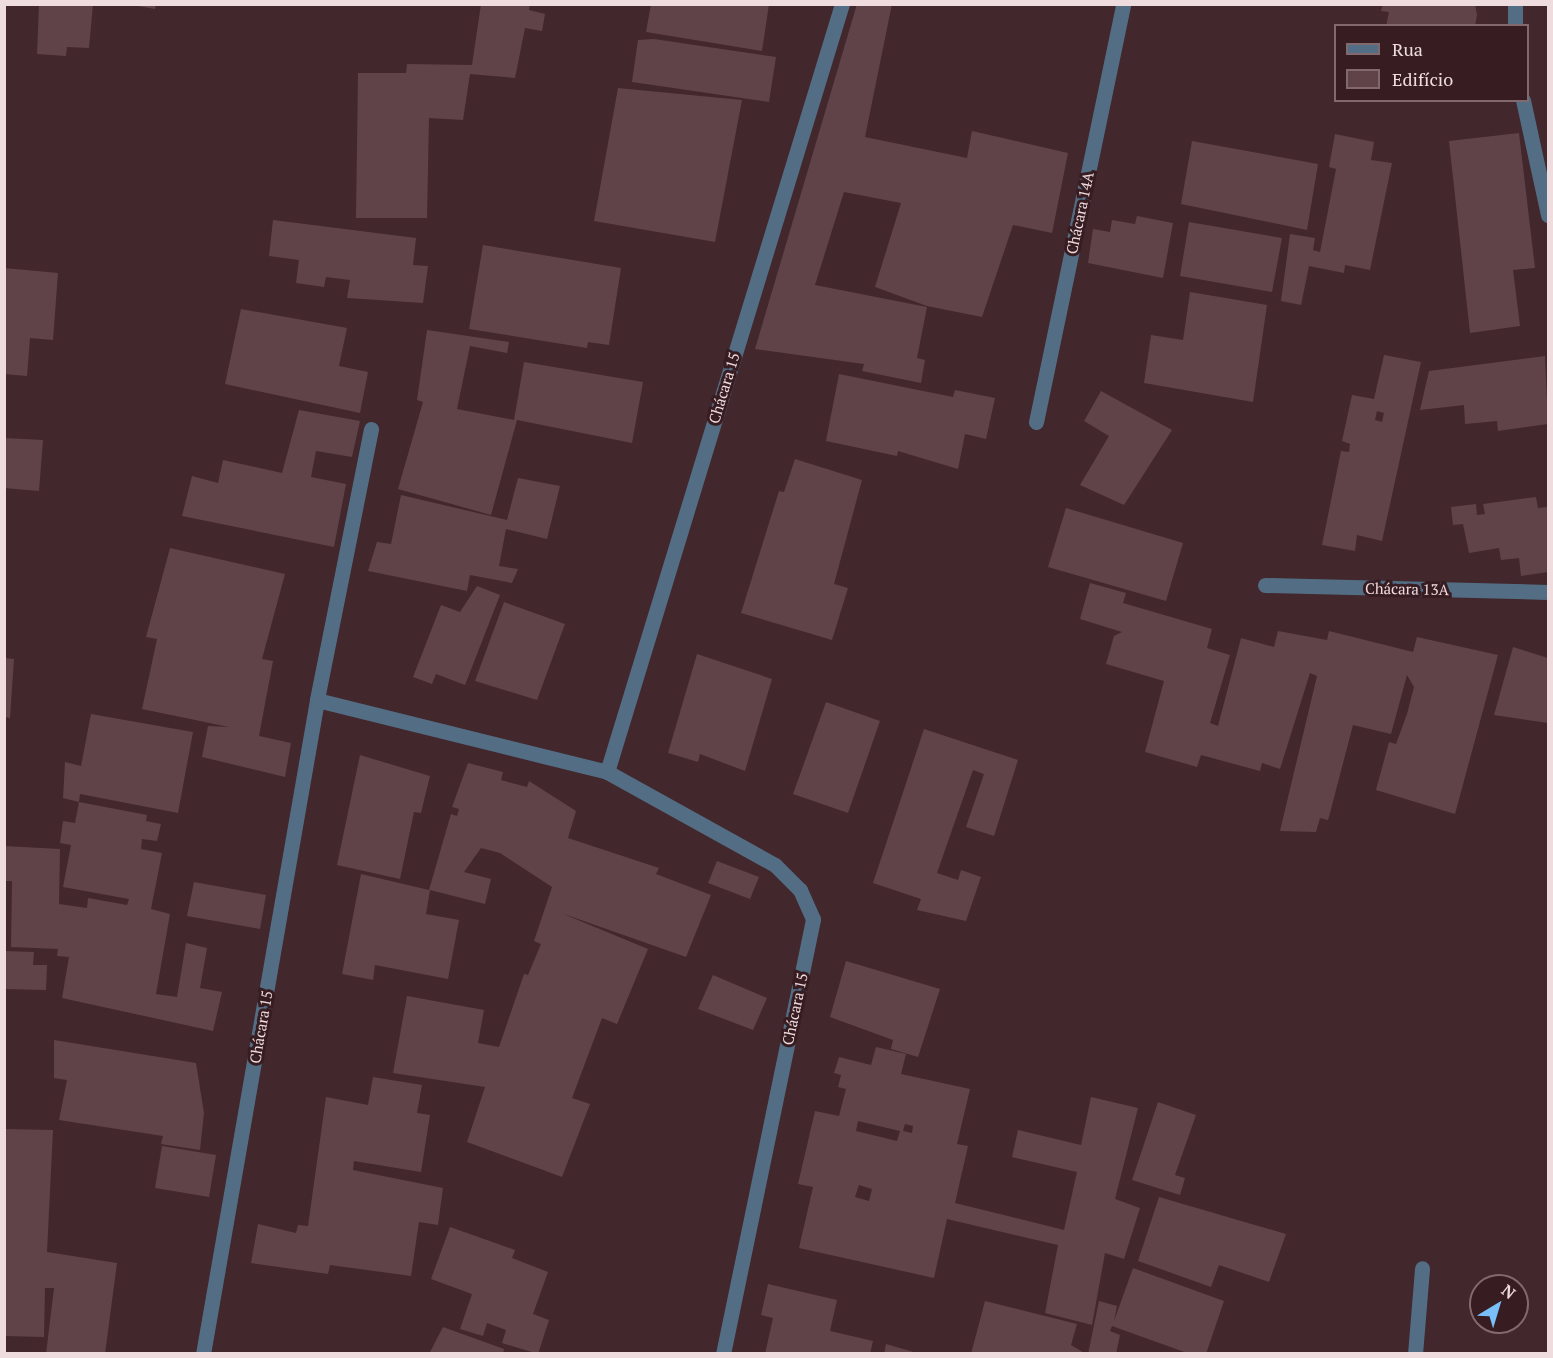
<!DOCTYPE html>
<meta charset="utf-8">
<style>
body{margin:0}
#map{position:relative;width:1553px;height:1358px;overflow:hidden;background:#42272c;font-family:"PT Serif",serif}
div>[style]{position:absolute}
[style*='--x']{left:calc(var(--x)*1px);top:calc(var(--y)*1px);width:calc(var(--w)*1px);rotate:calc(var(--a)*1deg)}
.building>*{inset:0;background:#604348}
.street>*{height:15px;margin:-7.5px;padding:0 7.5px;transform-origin:7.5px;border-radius:7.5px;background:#536e84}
span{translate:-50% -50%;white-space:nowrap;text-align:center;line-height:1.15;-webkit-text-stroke:6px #371d22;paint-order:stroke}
.street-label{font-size:15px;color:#efdcdf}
.frame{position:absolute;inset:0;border:6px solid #efdcdf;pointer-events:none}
.legend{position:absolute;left:1334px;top:24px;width:195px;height:78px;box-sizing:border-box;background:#371d22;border:2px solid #81696e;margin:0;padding:8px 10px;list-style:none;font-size:18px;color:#efdcdf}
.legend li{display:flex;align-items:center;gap:12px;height:30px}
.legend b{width:30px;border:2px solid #81696e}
.north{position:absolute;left:1469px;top:1274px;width:60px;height:60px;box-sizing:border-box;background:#371d22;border:2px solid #81696e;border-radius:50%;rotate:38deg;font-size:16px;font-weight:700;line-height:24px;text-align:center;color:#efdcdf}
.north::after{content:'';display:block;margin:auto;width:21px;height:27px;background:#79bff8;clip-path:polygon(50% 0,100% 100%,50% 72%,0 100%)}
</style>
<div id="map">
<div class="building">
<div style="clip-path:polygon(39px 4px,93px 4px,89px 48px,67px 47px,66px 56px,37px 54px)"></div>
<div style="clip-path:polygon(127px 4px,156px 4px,155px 9px)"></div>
<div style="clip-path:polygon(481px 4px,530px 4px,529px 10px,545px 14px,542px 31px,525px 28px,515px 78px,470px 74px,463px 120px,429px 118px,427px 218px,356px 218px,358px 73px,406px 73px,407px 64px,472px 65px)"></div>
<div style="clip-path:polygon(651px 4px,769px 4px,762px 51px,646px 32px)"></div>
<div style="clip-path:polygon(857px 4px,892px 4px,865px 137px,967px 158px,972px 131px,1068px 153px,1052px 233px,1013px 225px,982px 317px,927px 306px,875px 287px,901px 203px,844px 192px,815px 285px,927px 307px,917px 358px,925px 360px,921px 383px,862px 371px,864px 364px,755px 349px)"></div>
<div style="clip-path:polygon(1383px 4px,1475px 4px,1477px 15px,1475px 26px,1386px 26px,1389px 12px,1381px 11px)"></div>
<div style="clip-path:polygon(654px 39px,776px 57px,769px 102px,632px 82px,638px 40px)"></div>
<div style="clip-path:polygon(618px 88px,742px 100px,715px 242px,594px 221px)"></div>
<div style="clip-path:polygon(1519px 133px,1535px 268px,1513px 270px,1520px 326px,1470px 333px,1449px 141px)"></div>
<div style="clip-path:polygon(1335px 134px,1374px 142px,1371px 160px,1392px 163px,1370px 270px,1345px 265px,1344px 273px,1309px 266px,1301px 305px,1281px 301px,1290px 234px,1315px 238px,1313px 250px,1320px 252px,1336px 169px,1329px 167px)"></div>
<div style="clip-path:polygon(1192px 141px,1318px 164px,1307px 230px,1181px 204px)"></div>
<div style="clip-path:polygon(1137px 216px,1173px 223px,1163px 278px,1088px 263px,1093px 229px,1110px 232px,1112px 220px,1135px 224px)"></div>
<div style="clip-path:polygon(273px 220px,416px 238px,413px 265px,428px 266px,423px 303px,347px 298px,350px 280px,326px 277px,324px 287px,296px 283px,299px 260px,269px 256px)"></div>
<div style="clip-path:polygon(1189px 222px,1282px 238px,1272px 292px,1180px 276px)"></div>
<div style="clip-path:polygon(483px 245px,621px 268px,609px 345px,588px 342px,587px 348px,469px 329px)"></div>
<div style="clip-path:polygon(4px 268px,58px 273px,53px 340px,30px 338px,27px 376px,4px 374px)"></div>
<div style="clip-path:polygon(1190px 292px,1267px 305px,1253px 402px,1144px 383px,1151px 335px,1183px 340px)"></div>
<div style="clip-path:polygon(241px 309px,347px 328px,339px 366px,368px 372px,360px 413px,225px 384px)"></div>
<div style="clip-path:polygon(427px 330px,509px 342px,507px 353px,470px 346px,457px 409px,514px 420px,524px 362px,643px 382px,632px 443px,517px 420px,491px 515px,398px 489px,423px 402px,417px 400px)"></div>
<div style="clip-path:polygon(evenodd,1384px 355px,1421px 362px,1382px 541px,1357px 535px,1355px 551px,1322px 545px,1341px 451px,1349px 452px,1350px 444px,1342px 441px,1352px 395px,1374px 399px,1384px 355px,1377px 411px,1384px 413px,1382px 422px,1375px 420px,1377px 411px)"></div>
<div style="clip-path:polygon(1545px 356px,1548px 424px,1498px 431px,1497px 421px,1465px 424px,1464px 405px,1420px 410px,1429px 371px)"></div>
<div style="clip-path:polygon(839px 374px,953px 397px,955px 390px,995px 398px,986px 439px,965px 434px,958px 469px,898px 451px,897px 456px,826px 441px)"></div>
<div style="clip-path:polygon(1101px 391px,1172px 430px,1124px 505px,1080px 485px,1109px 436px,1084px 421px)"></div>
<div style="clip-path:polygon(299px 410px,360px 421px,352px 457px,316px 451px,311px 477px,346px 484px,334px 547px,182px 516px,192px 476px,218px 483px,223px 460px,282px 473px)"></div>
<div style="clip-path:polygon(4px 438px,43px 440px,39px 491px,4px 488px)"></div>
<div style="clip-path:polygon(795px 459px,862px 480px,834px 584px,848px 588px,832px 640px,741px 613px,779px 491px,784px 492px)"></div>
<div style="clip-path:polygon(518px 478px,560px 486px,547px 539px,506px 529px,499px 566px,518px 569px,512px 583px,470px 575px,467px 591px,368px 571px,377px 542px,391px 544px,401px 495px,507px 520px)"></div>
<div style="clip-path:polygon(1548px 495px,1548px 572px,1521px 576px,1519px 558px,1501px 560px,1499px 548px,1469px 553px,1463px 524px,1453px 525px,1451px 507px,1476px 504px,1477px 515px,1485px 514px,1483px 504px,1536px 497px,1538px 508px,1547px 507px)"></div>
<div style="clip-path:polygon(1066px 508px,1183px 543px,1166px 601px,1048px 567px)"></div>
<div style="clip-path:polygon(170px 548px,285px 574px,262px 659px,273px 661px,259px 736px,291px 743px,285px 777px,202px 757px,208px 726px,229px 727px,142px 709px,157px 639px,146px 637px)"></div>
<div style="clip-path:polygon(1090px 583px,1126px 593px,1123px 603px,1212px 629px,1207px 648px,1230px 655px,1210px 723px,1218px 726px,1241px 638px,1274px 647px,1278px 631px,1327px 640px,1329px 631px,1413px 652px,1417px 637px,1498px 655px,1455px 814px,1376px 790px,1389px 742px,1396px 744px,1407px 714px,1414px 687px,1407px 675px,1391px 734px,1353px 725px,1330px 813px,1328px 820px,1320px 818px,1316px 832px,1280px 831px,1317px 676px,1310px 673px,1280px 769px,1262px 763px,1260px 771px,1201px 755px,1197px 767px,1145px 752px,1164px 681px,1106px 664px,1114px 636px,1122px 632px,1080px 619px)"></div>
<div style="clip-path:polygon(477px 586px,500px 595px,465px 685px,436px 674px,432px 684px,413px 677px,441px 605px,460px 612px)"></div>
<div style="clip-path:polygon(504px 602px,565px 624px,537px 700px,475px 681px)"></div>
<div style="clip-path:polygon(1513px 647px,1548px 658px,1548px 723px,1494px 715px)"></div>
<div style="clip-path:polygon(697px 654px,772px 679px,745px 771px,700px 754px,698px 762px,668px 753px)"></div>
<div style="clip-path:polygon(4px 658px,14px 659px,10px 718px,4px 717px)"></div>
<div style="clip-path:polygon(826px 702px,880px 721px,848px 813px,793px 794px)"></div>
<div style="clip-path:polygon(91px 714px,193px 732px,178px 813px,80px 794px,79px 802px,63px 798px,65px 762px,81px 766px)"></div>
<div style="clip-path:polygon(924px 729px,1018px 760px,994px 836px,966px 827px,984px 774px,973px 770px,937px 873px,958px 880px,961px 870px,981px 877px,966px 921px,917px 910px,921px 899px,873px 883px)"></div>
<div style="clip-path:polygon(360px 755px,430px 776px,421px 813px,414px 812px,400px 879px,337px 865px)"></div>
<div style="clip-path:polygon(468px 763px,503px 772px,501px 780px,527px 787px,529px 781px,576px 811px,568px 838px,659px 868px,656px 874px,711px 895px,686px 957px,561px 913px,648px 949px,617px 1024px,602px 1018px,572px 1098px,590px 1104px,562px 1177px,467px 1142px,485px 1087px,393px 1073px,407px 996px,484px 1010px,478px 1043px,499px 1047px,524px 974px,528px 975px,541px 944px,534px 941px,552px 887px,500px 853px,481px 848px,464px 872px,491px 879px,485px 904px,430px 890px,426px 914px,459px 920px,448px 979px,375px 965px,373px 980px,342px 974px,361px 874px,429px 890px,451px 814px,457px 816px,459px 809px,452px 807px)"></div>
<div style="clip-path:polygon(79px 802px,147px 815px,146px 821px,161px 824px,157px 841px,142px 839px,141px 849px,162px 853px,151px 909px,170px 914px,156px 994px,177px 997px,186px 943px,207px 948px,200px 988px,222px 992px,213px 1031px,62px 998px,69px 957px,57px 956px,58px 949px,11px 947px,12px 881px,4px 881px,4px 846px,60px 849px,59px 904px,87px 908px,88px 898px,127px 905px,129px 899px,63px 887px,71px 845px,60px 843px,63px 821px,75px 823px)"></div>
<div style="clip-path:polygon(717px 861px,759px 877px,750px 899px,708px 883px)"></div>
<div style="clip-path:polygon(194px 882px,266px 895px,260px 929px,187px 916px)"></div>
<div style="clip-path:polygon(4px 951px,34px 952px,33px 965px,47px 965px,46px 990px,4px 989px)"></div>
<div style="clip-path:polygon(846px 961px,940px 989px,918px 1057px,891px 1049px,893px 1040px,830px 1017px)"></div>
<div style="clip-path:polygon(713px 975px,767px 998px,753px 1030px,698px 1009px)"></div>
<div style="clip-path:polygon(54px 1040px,196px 1063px,204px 1113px,200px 1150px,161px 1144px,163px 1136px,59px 1120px,67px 1080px,54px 1078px)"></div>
<div style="clip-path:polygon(evenodd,876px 1047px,906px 1054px,901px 1074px,970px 1089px,957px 1144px,968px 1146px,955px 1203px,1064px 1230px,1077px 1172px,1012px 1157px,1018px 1130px,1081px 1145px,1091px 1097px,1138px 1108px,1115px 1199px,1140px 1208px,1124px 1259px,1105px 1253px,1092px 1325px,1045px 1313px,1058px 1245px,947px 1219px,934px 1278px,799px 1248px,813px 1187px,798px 1184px,815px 1111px,839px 1116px,846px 1089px,838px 1087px,841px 1075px,834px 1073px,839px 1057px,871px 1065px,876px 1047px,858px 1121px,900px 1131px,897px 1141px,856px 1131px,858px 1121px,876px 1047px,905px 1124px,913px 1126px,912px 1133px,903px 1131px,905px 1124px,876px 1047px,859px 1185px,872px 1189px,869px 1201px,855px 1197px,859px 1185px)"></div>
<div style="clip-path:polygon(373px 1077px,422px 1085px,417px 1113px,430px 1115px,421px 1172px,354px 1161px,353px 1170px,443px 1188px,438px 1225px,419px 1222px,411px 1276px,330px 1265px,328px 1274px,251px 1263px,258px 1224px,296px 1233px,298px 1225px,308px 1226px,326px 1097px,368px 1105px)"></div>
<div style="clip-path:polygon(1158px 1102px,1196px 1115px,1175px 1175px,1185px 1178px,1180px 1195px,1132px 1180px)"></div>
<div style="clip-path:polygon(4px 1129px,53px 1130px,47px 1252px,117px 1263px,105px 1354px,46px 1354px,54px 1288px,45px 1288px,44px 1337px,4px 1336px)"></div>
<div style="clip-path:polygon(162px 1146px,216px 1155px,209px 1197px,155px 1188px)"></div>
<div style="clip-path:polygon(1159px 1197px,1286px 1234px,1269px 1282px,1219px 1265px,1211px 1287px,1138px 1261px)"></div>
<div style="clip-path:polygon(450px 1227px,515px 1250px,512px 1258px,548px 1272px,533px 1314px,549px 1320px,538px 1354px,502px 1343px,506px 1330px,487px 1323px,483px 1336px,460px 1329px,472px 1294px,431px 1279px)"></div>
<div style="clip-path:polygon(1133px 1268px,1224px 1301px,1206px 1354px,1190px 1354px,1112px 1326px,1110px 1331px,1120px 1335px,1116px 1354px,1088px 1354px,1099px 1301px,1117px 1306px,1114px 1321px)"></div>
<div style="clip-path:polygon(768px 1284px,837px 1300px,830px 1331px,873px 1341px,870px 1354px,765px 1354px,773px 1318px,761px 1315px)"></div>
<div style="clip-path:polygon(985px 1301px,1077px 1324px,1071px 1345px,1086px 1354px,971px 1354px)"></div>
<div style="clip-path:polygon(443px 1327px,504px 1349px,503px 1354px,429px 1354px)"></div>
<div style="clip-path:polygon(886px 1344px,917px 1353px,916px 1354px,884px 1354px)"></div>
</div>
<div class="street">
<div style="--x:1515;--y:4;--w:22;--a:90"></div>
<div style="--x:1523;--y:100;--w:118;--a:77.7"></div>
<div style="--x:1036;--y:422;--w:427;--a:-78.2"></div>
<div style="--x:371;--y:429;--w:276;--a:101.3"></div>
<div style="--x:317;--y:700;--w:299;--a:13.9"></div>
<div style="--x:1265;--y:585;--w:283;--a:1.4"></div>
<div style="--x:203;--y:1354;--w:664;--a:-80.11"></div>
<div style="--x:723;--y:1354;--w:444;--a:-78.3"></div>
<div style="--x:813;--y:919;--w:32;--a:-114"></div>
<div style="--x:800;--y:890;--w:35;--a:-135"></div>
<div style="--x:775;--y:865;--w:192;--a:-151"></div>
<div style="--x:607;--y:772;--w:803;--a:-72.99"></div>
<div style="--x:1415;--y:1354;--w:86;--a:-85.3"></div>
</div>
<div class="street-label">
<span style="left:1080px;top:213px;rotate:-78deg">Chácara 14A</span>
<span style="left:724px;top:388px;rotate:-73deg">Chácara 15</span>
<span style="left:1407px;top:589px;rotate:1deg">Chácara 13A</span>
<span style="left:795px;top:1009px;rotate:-78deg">Chácara 15</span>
<span style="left:261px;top:1027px;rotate:-80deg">Chácara 15</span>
</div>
<div class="frame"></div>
<ul class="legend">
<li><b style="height:8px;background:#536e84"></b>Rua</li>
<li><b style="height:16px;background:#604348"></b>Edifício</li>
</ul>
<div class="north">N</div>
</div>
